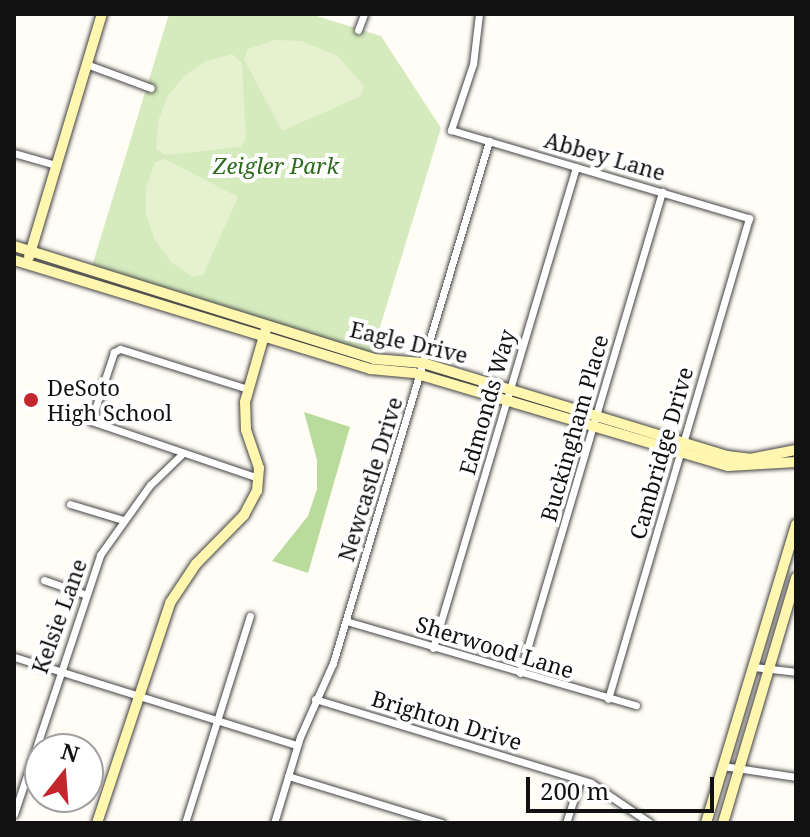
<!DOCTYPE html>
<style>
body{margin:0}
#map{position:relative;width:810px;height:837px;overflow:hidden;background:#fffdf5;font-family:"Noto Serif",serif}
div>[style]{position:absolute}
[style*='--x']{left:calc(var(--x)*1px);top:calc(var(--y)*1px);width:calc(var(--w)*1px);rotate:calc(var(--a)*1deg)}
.green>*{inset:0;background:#d5ebbd}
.forest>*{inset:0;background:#b9dc9c}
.pitch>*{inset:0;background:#e6f2cf}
.roads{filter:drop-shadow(0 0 2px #444) drop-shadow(0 0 2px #444)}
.street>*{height:7px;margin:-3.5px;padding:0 3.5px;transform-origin:3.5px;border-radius:3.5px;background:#fff}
.secondary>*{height:10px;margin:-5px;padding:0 5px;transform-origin:5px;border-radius:5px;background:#fff6b0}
.dots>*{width:22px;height:22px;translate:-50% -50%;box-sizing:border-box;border:4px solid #fff;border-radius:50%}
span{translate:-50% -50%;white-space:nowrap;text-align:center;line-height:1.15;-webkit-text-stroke:8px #fff;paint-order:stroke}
.street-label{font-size:22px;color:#111}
.park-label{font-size:22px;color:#2f6b1f;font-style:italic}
.poi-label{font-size:22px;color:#111}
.left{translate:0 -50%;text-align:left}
.frame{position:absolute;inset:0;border:16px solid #111;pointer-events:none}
.north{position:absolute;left:24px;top:733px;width:80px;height:80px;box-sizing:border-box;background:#fff;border:2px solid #a0a0a0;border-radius:50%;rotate:17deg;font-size:22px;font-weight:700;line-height:32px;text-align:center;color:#111}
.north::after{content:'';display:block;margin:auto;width:28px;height:36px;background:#c4262e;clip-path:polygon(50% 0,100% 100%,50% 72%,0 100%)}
.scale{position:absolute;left:526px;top:777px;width:188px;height:36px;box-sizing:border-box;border:4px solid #111;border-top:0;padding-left:10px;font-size:24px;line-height:28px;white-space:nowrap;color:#111;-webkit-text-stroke:6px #fff;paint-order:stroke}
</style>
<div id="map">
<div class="green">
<div style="clip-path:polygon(169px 14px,310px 14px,381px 36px,441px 128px,372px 353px,92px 266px)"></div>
</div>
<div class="forest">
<div style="clip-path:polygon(304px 412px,350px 427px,308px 573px,272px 561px,308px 516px,317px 489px,317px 460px)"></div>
</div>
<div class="pitch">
<div style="clip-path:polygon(275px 40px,302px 41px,338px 56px,364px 86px,361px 96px,282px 131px,244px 59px,248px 49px)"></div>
<div style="clip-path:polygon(232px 54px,242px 63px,246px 139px,240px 147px,165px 155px,156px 149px,158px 122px,167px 97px,184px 76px,206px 61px)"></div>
<div style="clip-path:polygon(165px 159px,238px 197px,203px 275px,193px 277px,171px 262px,155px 240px,146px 215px,146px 188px,155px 162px)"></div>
</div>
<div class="roads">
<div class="street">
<div style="--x:479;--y:14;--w:50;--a:96.8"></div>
<div style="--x:473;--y:64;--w:70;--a:108.4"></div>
<div style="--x:451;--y:130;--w:311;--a:16.5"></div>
<div style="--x:749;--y:218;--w:501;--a:106.34"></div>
<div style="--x:358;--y:30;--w:17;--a:-69"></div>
<div style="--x:86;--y:64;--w:69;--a:20.3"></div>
<div style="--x:14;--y:153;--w:44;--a:15.9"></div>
<div style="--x:248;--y:389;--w:134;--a:-162.6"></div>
<div style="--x:120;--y:349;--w:7;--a:153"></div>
<div style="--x:114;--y:352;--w:73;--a:108.4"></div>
<div style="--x:91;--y:421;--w:176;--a:18.8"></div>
<div style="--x:70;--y:504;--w:55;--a:16.8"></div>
<div style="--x:44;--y:580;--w:42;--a:19.3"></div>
<div style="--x:346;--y:621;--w:302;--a:16.2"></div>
<div style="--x:433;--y:648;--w:502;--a:-73.44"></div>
<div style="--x:14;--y:657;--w:296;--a:17.3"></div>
<div style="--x:753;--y:667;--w:43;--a:6.6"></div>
<div style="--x:520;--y:673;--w:502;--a:-73.55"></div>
<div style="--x:315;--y:699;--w:288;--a:16.9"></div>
<div style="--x:591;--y:783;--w:71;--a:34.1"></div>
<div style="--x:723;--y:766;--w:74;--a:8.6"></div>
<div style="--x:288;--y:776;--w:161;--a:17"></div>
<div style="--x:14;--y:814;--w:273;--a:-71.6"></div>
<div style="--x:100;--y:555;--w:86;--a:-54.5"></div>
<div style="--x:150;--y:485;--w:45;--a:-44.1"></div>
<div style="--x:185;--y:823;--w:217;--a:-72.6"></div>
<div style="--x:274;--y:823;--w:90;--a:-73.2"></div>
<div style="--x:300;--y:737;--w:81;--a:-66"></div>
<div style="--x:333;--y:663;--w:545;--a:-73.36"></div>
<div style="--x:566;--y:823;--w:45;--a:-72"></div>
</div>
<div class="secondary">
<div style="--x:14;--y:246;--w:377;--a:17.4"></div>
<div style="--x:374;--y:359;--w:49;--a:4.7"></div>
<div style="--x:423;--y:363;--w:318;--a:17"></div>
<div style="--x:727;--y:456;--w:23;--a:7"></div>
<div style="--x:750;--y:459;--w:47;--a:-11.1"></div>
<div style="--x:29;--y:257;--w:254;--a:-73.3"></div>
<div style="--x:14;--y:260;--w:372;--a:17"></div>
<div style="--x:370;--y:369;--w:44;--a:5.2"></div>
<div style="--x:414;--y:373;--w:327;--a:16.5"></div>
<div style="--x:728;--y:466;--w:68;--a:-3.4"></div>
<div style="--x:97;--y:823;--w:232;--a:-71.6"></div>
<div style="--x:170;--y:603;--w:47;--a:-56.3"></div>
<div style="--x:196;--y:564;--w:69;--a:-45.6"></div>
<div style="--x:244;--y:515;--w:27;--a:-62"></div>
<div style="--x:257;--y:491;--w:23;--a:-85"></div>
<div style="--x:259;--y:468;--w:40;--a:-108.9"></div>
<div style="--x:246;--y:430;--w:28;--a:-92"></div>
<div style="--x:245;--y:402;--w:76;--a:-74"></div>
<div style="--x:706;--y:823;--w:312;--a:-73.2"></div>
<div style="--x:723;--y:823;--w:256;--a:-73.4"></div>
</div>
</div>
<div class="dots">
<div style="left:31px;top:400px;background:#c4262e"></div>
</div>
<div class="street-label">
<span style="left:605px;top:156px;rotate:16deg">Abbey Lane</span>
<span style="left:409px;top:342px;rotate:13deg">Eagle Drive</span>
<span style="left:487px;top:402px;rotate:-74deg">Edmonds Way</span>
<span style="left:574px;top:428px;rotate:-74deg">Buckingham Place</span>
<span style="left:661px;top:453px;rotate:-74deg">Cambridge Drive</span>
<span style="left:370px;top:479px;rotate:-73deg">Newcastle Drive</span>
<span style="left:59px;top:616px;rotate:-70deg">Kelsie Lane</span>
<span style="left:495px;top:647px;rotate:17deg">Sherwood Lane</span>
<span style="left:447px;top:720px;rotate:17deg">Brighton Drive</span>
</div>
<div class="park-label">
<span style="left:276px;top:166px">Zeigler Park</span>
</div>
<div class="poi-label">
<span class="left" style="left:47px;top:400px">DeSoto<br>High School</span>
</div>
<div class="frame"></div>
<div class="north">N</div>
<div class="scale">200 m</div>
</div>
